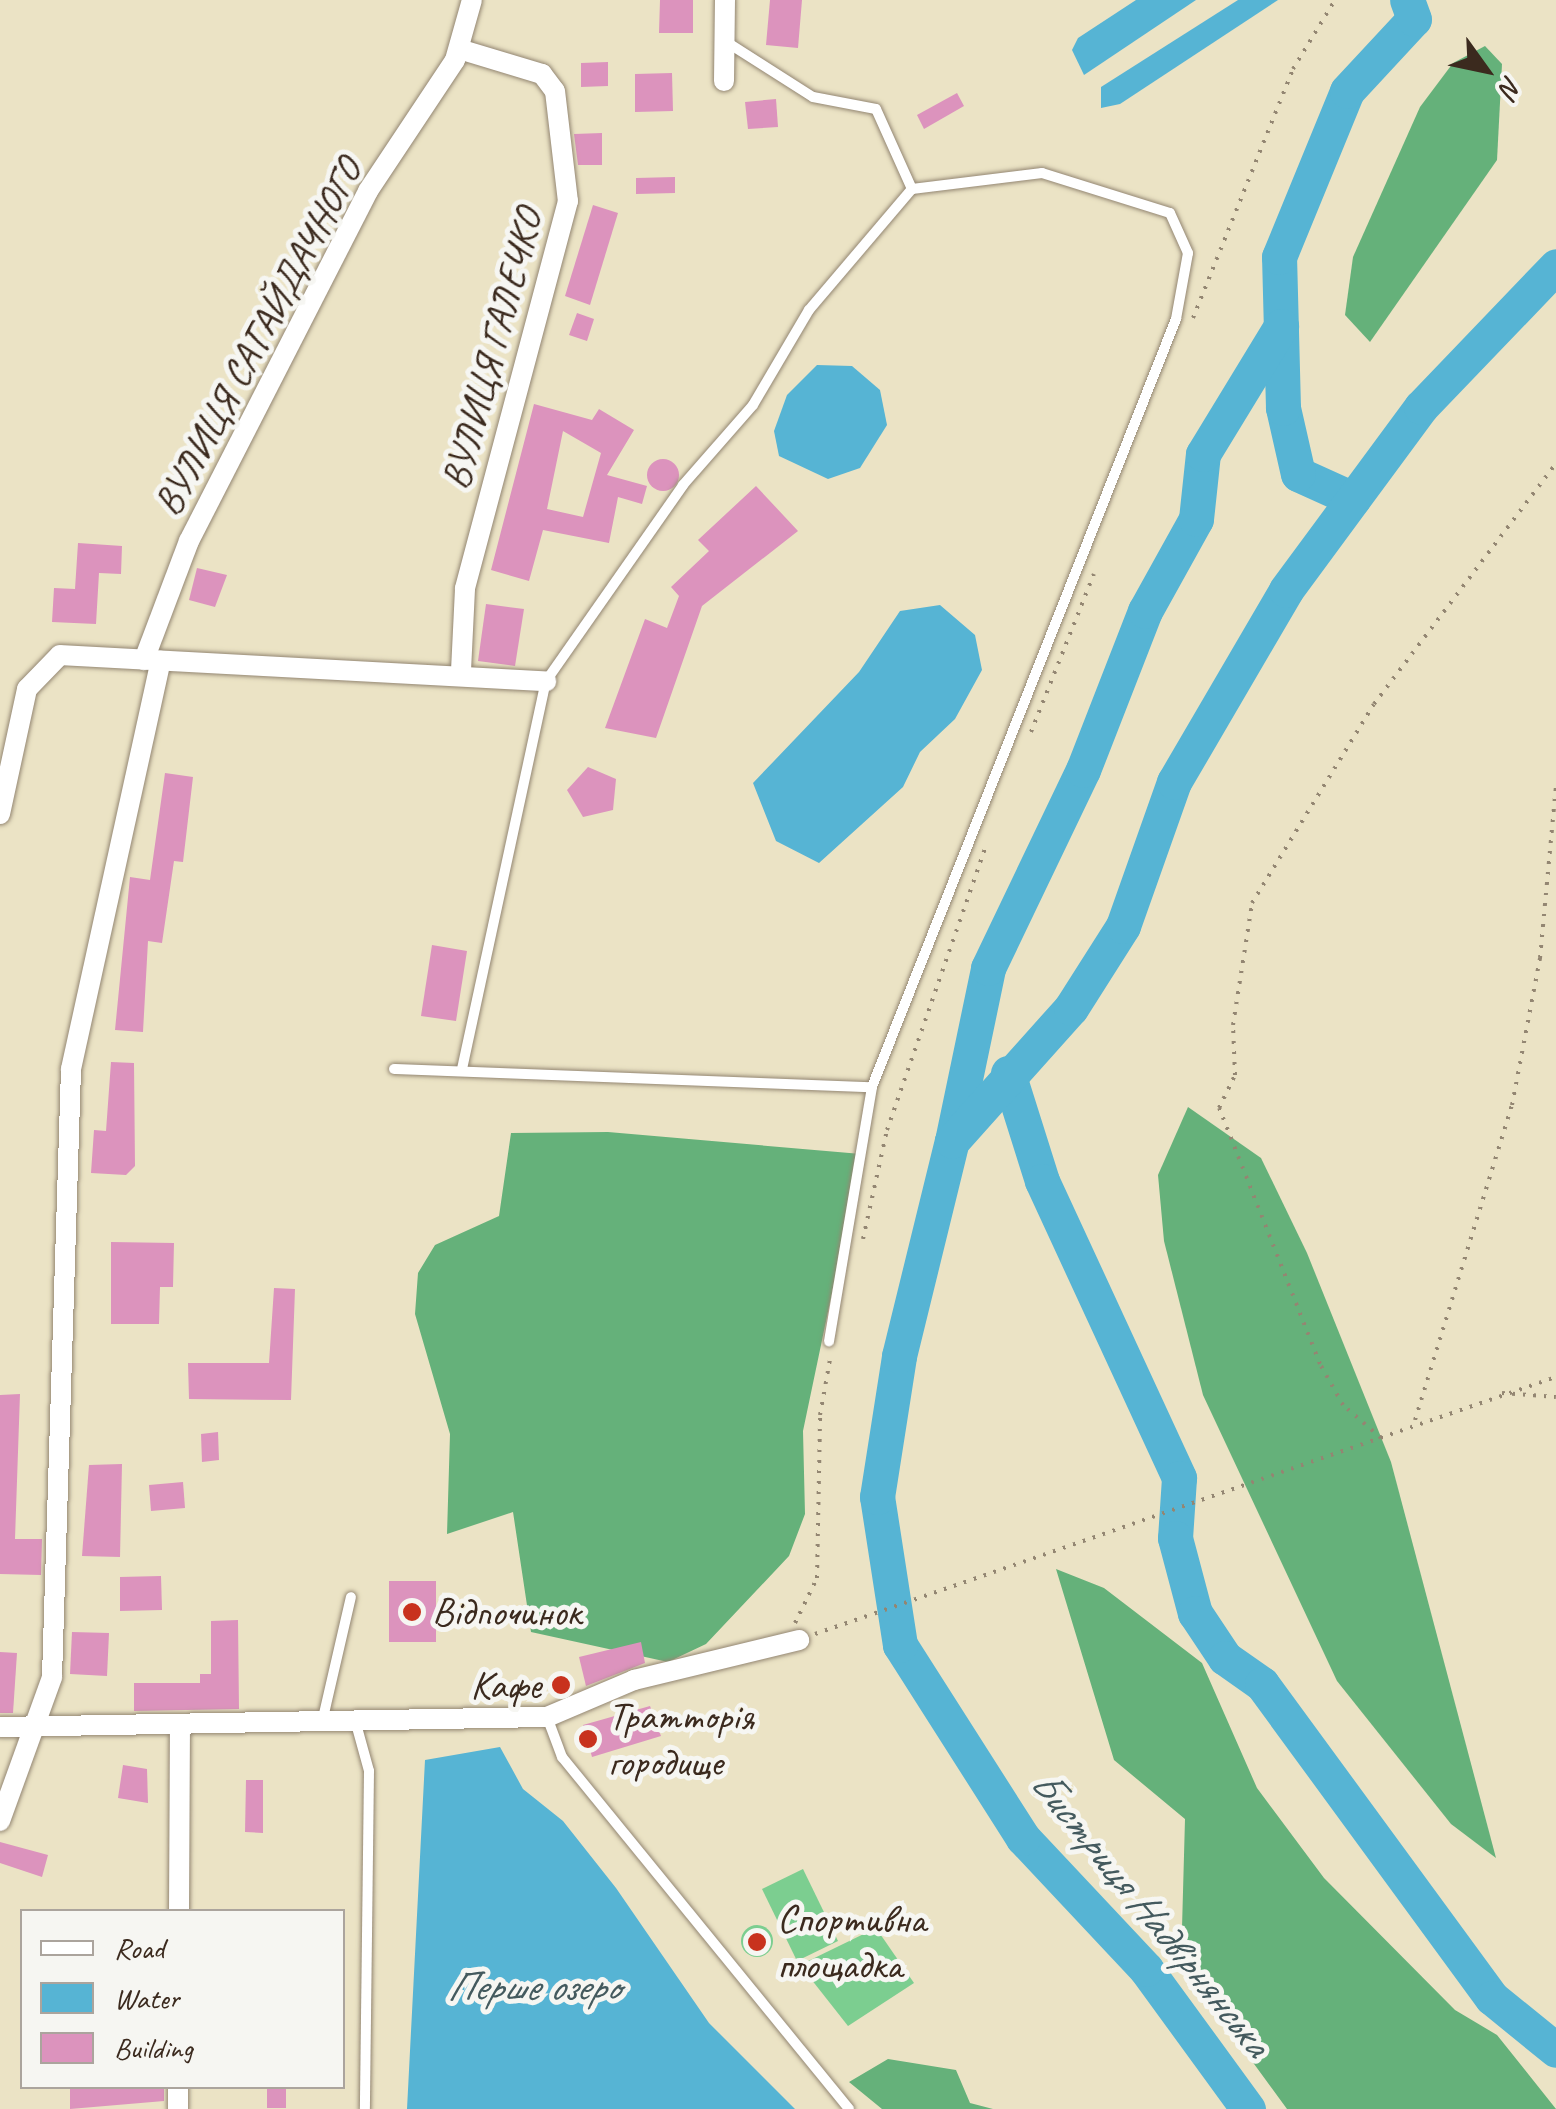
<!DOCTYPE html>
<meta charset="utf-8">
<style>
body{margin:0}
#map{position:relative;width:1556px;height:2109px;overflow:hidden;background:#ebe3c5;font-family:Caveat,sans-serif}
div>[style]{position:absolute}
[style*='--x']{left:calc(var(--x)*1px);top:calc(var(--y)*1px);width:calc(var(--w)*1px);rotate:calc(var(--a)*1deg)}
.green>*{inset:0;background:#7cce90}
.round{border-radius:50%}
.forest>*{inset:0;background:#65b17a}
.water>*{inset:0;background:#56b4d4}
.river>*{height:35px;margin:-17.5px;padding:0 17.5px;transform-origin:17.5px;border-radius:17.5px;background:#56b4d4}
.building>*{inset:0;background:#dc93bd}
.path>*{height:4px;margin-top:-2px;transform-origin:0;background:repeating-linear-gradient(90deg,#938672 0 2.5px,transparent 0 10.5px)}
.roads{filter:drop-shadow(0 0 2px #938672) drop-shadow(0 0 2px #938672)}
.service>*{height:10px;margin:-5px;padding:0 5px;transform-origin:5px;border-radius:5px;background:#fff}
.minor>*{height:20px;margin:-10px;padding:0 10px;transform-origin:10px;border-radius:10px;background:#fff}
.dots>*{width:28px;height:28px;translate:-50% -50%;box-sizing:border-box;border:5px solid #f6f6f2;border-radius:50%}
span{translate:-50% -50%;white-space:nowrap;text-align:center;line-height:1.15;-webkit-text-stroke:10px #f6f6f2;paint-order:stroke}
.street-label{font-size:40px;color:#3b2a1e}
.poi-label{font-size:40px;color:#3b2a1e}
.left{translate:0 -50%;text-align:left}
.right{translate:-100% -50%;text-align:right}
.water-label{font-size:42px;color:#445a5e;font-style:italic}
.legend{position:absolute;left:20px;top:1909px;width:325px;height:180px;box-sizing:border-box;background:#f6f6f2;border:2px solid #aba49d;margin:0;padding:12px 18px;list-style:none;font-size:30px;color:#3b2a1e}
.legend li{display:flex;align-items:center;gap:20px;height:50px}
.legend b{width:50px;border:2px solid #aba49d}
.north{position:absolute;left:1436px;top:20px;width:100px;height:100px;-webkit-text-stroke:8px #f6f6f2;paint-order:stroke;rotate:123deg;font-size:28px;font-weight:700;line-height:40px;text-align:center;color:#3b2a1e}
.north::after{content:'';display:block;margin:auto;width:35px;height:45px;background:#3b2a1e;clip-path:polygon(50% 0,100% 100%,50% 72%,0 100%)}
</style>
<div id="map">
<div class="green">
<div style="clip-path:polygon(803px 1869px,838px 1941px,797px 1961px,762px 1889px)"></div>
<div class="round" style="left:741px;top:1925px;width:32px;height:32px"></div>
<div style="clip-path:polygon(876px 1928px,914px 1983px,848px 2026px,800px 1965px)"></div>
</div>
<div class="forest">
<div style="clip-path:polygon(1485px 46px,1502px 64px,1497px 160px,1370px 342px,1345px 315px,1353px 257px,1420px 107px,1453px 63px)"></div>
<div style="clip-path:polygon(1188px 1107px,1261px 1158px,1307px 1253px,1391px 1462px,1496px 1858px,1451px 1824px,1337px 1681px,1203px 1395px,1164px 1241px,1158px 1175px)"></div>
<div style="clip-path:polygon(608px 1132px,861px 1154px,803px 1431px,805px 1514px,789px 1556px,706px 1644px,668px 1662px,531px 1632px,513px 1512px,447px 1534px,450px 1434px,415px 1314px,418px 1273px,435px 1245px,499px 1216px,511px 1133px)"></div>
<div style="clip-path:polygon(1056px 1569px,1104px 1588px,1202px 1663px,1257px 1788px,1324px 1878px,1455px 2010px,1497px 2035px,1556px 2109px,1287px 2109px,1181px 1964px,1185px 1819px,1114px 1760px)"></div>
<div style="clip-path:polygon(888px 2059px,956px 2070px,970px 2103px,993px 2109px,882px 2109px,849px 2082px)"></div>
</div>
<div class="water">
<div style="clip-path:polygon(1136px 0,1196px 0,1084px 75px,1072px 50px,1078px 38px)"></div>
<div style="clip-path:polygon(1238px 0,1278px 0,1120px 104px,1101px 108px,1101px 87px)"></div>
<div style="clip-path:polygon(817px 365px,852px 366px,880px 390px,887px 425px,860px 468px,828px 479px,779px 456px,774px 431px,787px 395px)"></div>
<div style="clip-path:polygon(940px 605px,975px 635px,982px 670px,955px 719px,920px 752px,903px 787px,819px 863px,776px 841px,753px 783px,859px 672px,900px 611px)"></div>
<div style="clip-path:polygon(500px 1747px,523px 1789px,563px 1821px,616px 1888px,709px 2023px,795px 2109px,407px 2109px,425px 1760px)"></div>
</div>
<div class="river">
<div style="--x:1353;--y:499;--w:60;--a:-155.6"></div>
<div style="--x:1298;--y:474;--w:68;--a:-102.8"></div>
<div style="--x:1283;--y:408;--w:151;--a:-91.5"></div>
<div style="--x:1279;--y:257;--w:179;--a:-67.7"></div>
<div style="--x:1347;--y:91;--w:98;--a:-47.1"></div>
<div style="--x:1414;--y:19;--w:20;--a:-110"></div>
<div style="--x:1008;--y:1073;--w:113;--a:72.5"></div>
<div style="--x:1042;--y:1181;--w:327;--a:65.2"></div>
<div style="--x:1179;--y:1478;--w:60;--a:93.8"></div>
<div style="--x:1175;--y:1538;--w:78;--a:75.1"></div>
<div style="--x:1195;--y:1613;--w:54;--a:56.3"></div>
<div style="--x:1225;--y:1658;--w:45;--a:35.1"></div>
<div style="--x:1262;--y:1684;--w:389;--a:53.8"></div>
<div style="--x:1492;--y:1998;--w:82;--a:39.1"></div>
<div style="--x:952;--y:1141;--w:177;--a:-78.2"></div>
<div style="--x:988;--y:968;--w:220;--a:-64.4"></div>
<div style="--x:1083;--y:770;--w:171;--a:-68.7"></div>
<div style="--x:1145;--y:611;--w:105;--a:-61"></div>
<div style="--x:1196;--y:519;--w:65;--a:-83.9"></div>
<div style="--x:1203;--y:454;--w:150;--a:-58.6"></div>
<div style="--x:1248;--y:2109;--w:173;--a:-126.1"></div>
<div style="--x:1146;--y:1969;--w:180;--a:-133.2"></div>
<div style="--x:1023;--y:1838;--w:229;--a:-122.5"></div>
<div style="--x:900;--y:1645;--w:150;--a:-98.8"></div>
<div style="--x:877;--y:1497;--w:143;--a:-81.1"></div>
<div style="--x:899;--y:1356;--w:221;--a:-76.2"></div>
<div style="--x:952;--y:1141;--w:178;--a:-48.2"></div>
<div style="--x:1071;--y:1008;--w:97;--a:-57.6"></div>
<div style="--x:1123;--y:926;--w:153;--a:-70.5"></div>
<div style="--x:1174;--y:782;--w:222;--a:-59.7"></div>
<div style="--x:1286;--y:590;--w:227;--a:-53.6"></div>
<div style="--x:1421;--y:407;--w:195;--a:-46.2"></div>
</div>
<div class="building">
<div style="clip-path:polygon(660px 0,693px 0,693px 33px,659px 33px)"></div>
<div style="clip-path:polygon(770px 0,802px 0,798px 48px,766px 45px)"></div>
<div style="clip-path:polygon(608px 62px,608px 86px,581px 87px,581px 63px)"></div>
<div style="clip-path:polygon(672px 73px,673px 111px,635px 112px,635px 74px)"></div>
<div style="clip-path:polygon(957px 93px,964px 106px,924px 129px,917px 115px)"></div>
<div style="clip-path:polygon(776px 99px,778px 127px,748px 129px,745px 102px)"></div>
<div style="clip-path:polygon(602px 133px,602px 165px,578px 165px,574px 134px)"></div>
<div style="clip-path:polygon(675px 177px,675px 193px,636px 194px,636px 178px)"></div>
<div style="clip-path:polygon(593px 205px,618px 213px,590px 305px,565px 296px)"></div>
<div style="clip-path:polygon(577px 313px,594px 319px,587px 341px,569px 335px)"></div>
<div style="clip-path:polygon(evenodd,534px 404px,592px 420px,599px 409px,634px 430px,607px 475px,647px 486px,642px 504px,618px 497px,609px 543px,543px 530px,529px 581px,491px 570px,534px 404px,563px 431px,601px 453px,583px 517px,547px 509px,563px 431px)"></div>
<div class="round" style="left:647px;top:459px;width:32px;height:32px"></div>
<div style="clip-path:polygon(756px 486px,798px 531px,702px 606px,656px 738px,605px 728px,645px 619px,667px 628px,679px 596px,671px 587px,709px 551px,698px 540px)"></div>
<div style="clip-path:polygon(78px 543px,122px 546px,121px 574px,99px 573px,96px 624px,52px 622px,54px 588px,75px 589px)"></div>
<div style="clip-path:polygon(197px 568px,227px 575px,215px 607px,189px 600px)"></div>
<div style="clip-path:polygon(486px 604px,524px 609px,515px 666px,478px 661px)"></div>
<div style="clip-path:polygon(588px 767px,616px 779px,613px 810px,583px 817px,567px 790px)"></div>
<div style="clip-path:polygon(165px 773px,193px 777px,183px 862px,174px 861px,162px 943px,148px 941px,143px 1032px,115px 1030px,130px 877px,150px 880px)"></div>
<div style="clip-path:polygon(432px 945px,467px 951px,456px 1021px,421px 1016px)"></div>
<div style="clip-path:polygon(111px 1062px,134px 1063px,135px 1166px,126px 1175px,91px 1173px,94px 1130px,106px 1131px)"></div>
<div style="clip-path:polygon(111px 1242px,174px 1243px,173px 1287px,160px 1287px,159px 1324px,111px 1324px)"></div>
<div style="clip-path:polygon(274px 1288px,295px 1289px,291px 1400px,189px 1399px,188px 1363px,269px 1363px)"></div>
<div style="clip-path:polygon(20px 1394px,15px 1539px,42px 1539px,41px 1575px,0 1574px,0 1395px)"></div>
<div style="clip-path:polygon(218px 1432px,219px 1460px,202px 1462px,201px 1434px)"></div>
<div style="clip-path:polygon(122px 1464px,120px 1557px,82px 1556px,89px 1465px)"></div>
<div style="clip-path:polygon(183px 1482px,185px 1508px,151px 1511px,149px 1485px)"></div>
<div style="clip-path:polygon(161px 1576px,162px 1610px,120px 1611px,120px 1577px)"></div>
<div style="clip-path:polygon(389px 1581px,436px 1581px,436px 1642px,389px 1642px)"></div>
<div style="clip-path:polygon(238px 1620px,239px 1709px,134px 1711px,134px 1683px,200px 1683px,200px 1674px,211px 1674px,211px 1621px)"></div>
<div style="clip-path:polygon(72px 1632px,109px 1633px,107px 1676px,70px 1674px)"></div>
<div style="clip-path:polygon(641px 1642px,645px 1663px,586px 1686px,579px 1657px)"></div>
<div style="clip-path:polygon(0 1652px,17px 1653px,13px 1713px,0 1713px)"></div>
<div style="clip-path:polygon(650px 1706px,661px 1736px,592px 1757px,583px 1725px)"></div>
<div style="clip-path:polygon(123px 1765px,147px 1769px,148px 1803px,118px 1798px)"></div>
<div style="clip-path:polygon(246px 1780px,263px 1780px,263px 1833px,245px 1832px)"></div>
<div style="clip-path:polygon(0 1842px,48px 1855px,42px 1877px,0 1863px)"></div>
<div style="clip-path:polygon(70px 2086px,164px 2086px,164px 2101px,70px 2109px)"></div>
<div style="clip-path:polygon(267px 2086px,286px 2086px,286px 2108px,267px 2108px)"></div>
</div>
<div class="path">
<div style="--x:1193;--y:318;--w:268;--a:-68.1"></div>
<div style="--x:1293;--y:69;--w:81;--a:-58.7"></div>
<div style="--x:1031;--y:732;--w:170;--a:-68.3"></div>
<div style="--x:863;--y:1239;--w:112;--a:-77.6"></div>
<div style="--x:887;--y:1130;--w:304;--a:-70.8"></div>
<div style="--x:1502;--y:1393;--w:54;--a:4.2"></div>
<div style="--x:1415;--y:1420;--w:330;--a:-72.9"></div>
<div style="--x:1512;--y:1105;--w:150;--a:-79.2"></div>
<div style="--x:1540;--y:958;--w:172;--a:-84.7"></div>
<div style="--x:1381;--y:1438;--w:50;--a:-139"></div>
<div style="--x:1343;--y:1405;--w:47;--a:-119.3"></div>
<div style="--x:1320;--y:1364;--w:275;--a:-111.5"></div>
<div style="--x:1219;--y:1108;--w:37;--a:-64"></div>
<div style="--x:1235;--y:1075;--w:50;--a:-92.3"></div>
<div style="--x:1233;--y:1025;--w:123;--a:-81.1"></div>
<div style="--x:1252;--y:903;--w:233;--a:-58.5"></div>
<div style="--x:1374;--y:704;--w:302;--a:-52.9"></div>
<div style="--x:795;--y:1623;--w:50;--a:-63.9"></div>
<div style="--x:817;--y:1578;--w:163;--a:-88.9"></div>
<div style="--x:820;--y:1415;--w:62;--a:-79.8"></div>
<div style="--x:815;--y:1634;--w:784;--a:-19.13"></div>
</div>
<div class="roads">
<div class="service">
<div style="--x:725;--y:41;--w:104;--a:32.5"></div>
<div style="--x:813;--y:97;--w:64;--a:10.8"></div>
<div style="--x:876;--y:109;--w:88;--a:65.8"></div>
<div style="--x:912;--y:189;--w:131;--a:-7"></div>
<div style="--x:1042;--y:173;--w:134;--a:17.4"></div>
<div style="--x:1170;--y:213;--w:44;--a:65.8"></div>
<div style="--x:1188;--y:253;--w:67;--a:100.3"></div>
<div style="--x:1176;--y:319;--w:826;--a:111.6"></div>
<div style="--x:872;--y:1087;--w:258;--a:99.6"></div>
<div style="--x:394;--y:1069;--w:478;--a:2.2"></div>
<div style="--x:462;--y:1069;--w:397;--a:-77.8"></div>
<div style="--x:546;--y:681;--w:239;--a:-55"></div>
<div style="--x:683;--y:485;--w:106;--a:-48.8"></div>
<div style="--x:753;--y:405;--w:110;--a:-59.5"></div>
<div style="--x:809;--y:310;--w:159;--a:-49.6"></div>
<div style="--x:547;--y:1717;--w:43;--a:69.4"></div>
<div style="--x:562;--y:1757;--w:454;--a:50.8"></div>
<div style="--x:323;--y:1718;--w:124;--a:-77"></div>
<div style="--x:355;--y:1720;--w:53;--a:74.6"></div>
<div style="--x:369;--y:1771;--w:338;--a:90.7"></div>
</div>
<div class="minor">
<div style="--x:459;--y:49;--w:87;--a:16.8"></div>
<div style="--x:542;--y:74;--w:21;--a:53"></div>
<div style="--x:555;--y:91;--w:111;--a:83.3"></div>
<div style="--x:568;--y:201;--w:401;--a:104.9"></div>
<div style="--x:465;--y:589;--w:81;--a:92.8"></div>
<div style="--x:724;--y:81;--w:81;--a:-89.3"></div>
<div style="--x:144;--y:660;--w:127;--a:-69.3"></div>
<div style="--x:189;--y:541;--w:393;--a:-62.9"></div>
<div style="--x:368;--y:191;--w:157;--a:-56.4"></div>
<div style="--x:455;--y:60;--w:62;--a:-74.2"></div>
<div style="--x:0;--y:814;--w:128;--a:-77.8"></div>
<div style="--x:27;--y:689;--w:47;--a:-45.9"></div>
<div style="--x:60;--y:655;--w:487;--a:3.1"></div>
<div style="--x:0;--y:1727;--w:547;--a:-1.05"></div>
<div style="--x:547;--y:1717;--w:95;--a:-23"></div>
<div style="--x:634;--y:1680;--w:170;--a:-13.6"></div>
<div style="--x:0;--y:1821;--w:153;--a:-70.1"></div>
<div style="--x:52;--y:1677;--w:608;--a:-88.21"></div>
<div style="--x:71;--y:1069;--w:418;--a:-77.6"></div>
<div style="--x:179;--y:1912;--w:186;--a:-89.7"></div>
<div style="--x:178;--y:2109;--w:23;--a:-90"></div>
</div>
</div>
<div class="dots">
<div style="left:412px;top:1612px;background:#c8321e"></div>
<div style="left:561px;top:1685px;background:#c8321e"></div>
<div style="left:588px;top:1739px;background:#c8321e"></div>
<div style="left:757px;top:1942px;background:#c8321e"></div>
</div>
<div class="street-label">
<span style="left:258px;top:337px;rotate:-62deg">ВУЛИЦЯ САГАЙДАЧНОГО</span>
<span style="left:492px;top:349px;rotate:-75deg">ВУЛИЦЯ ГАЛЕЧКО</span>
</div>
<div class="poi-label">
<span class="left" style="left:432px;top:1612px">Відпочинок</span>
<span class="right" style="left:541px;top:1685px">Кафе</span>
<span class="left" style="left:608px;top:1739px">Тратторія<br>городище</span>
<span class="left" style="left:777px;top:1942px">Спортивна<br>площадка</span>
</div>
<div class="water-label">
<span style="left:1150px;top:1913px;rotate:51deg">Бистриця Надвірнянська</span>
<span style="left:533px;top:1987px">Перше озеро</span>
</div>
<ul class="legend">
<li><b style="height:12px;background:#fff"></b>Road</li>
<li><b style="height:28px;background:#56b4d4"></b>Water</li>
<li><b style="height:28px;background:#dc93bd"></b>Building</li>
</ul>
<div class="north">N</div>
</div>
